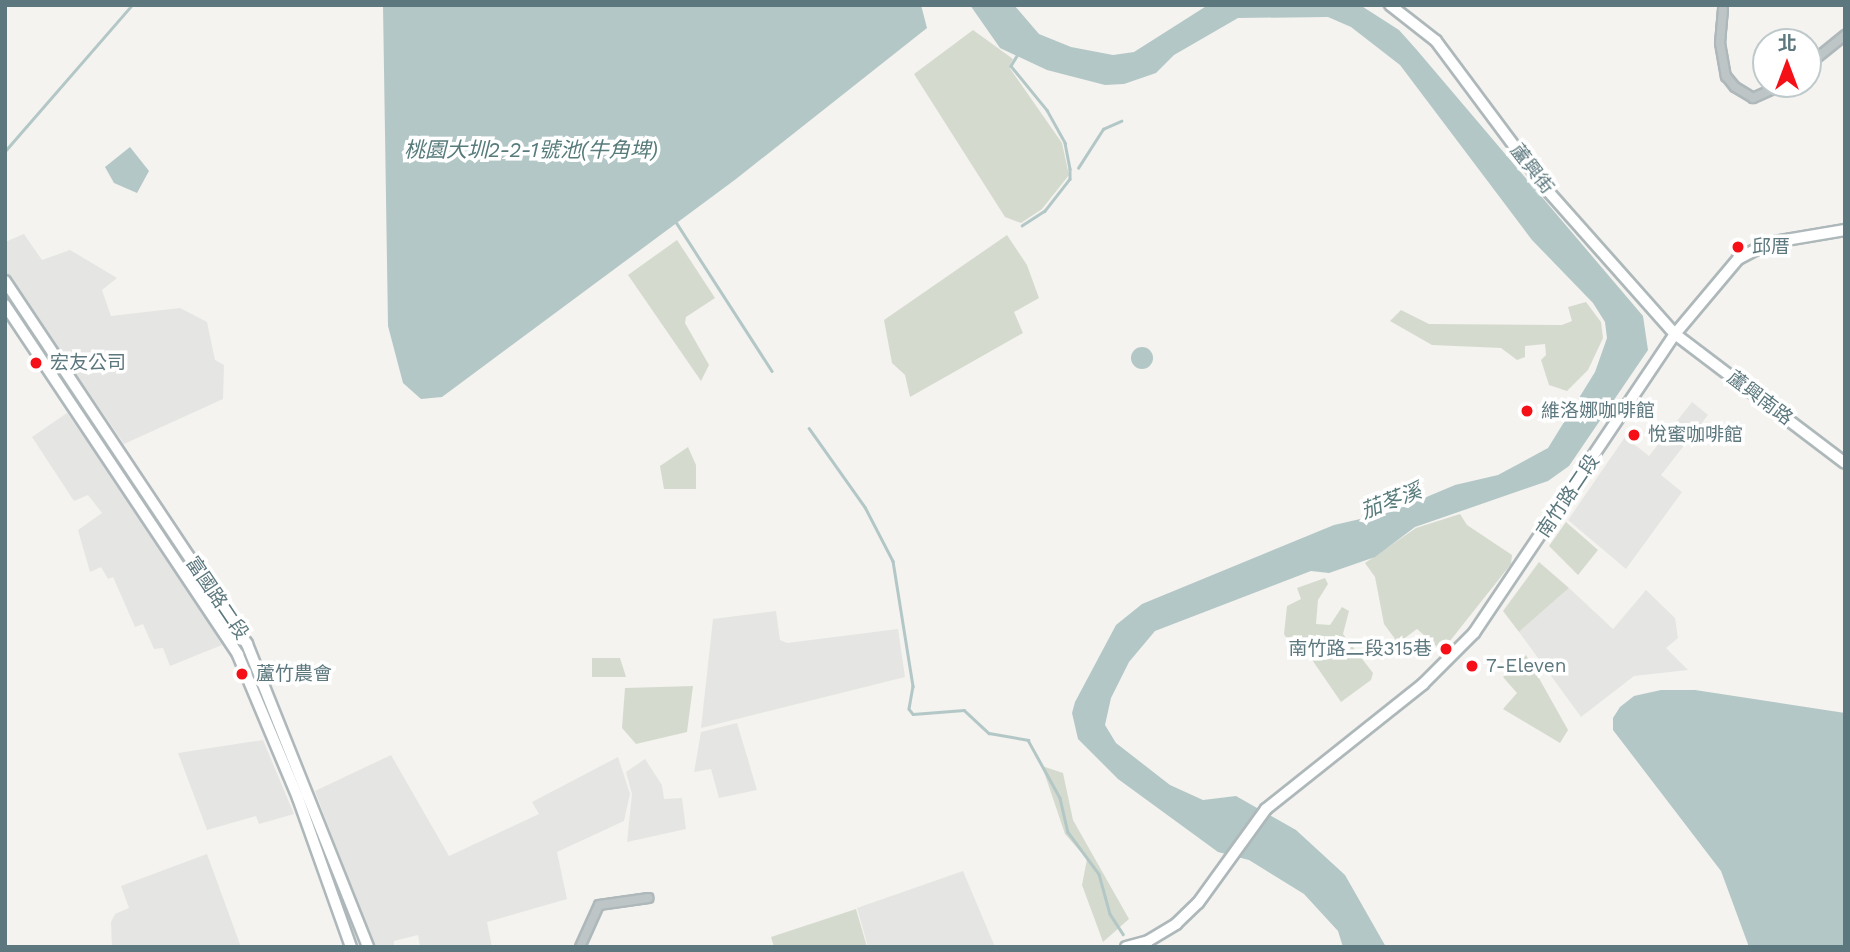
<!DOCTYPE html>
<html>
<head>
<meta charset="utf-8">
<style>
  body { margin:0 }
  #map { position:relative; width:1850px; height:952px; overflow:hidden; background:#f4f3ef; font-family:"Work Sans","Noto Sans TC",sans-serif }
  div>[style] { position:absolute }
  [style*='--x'] { left:calc(var(--x)*1px); top:calc(var(--y)*1px); width:calc(var(--w)*1px); rotate:calc(var(--a)*1deg) }
  .built>* { inset:0; background:#e5e5e3 }
  .green>* { inset:0; background:#d5dace }
  .water>* { inset:0; background:#b3c7c7 }
  .round { border-radius:50% }
  .stream>* { height:2.5px; margin:-1.25px; padding:0 1.25px; transform-origin:1.25px; border-radius:1.25px; background:#b3c7c7 }
  .roads { filter:drop-shadow(2px 0 #aeb8ba) drop-shadow(-2px 0 #aeb8ba) drop-shadow(0 2px #aeb8ba) drop-shadow(0 -2px #aeb8ba) }
  .street>* { height:8px; margin:-4px; padding:0 4px; transform-origin:4px; border-radius:4px; background:#bec5c7 }
  .secondary>* { height:10px; margin:-5px; padding:0 5px; transform-origin:5px; border-radius:5px; background:#fff }
  .dots>* { width:19px; height:19px; translate:-50% -50%; box-sizing:border-box; border:4px solid #fff; border-radius:50% }
  span { translate:-50% -50%; white-space:nowrap; text-align:center; line-height:1.15; -webkit-text-stroke:7px #fff; paint-order:stroke }
  .street-label { font-size:19px; color:#5c787e }
  .poi-label { font-size:19px; color:#5c787e }
  .left { translate:0 -50%; text-align:left }
  .right { translate:-100% -50%; text-align:right }
  .water-label { font-size:21px; color:#577b7b; font-style:italic }
  .frame { position:absolute; inset:0; border:7px solid #5c787e; pointer-events:none }
  .north { position:absolute; left:1752px; top:28px; width:70px; height:70px; box-sizing:border-box; background:#fff; border:2px solid #bec9cb; border-radius:50%; rotate:0deg; font-size:19px; font-weight:700; line-height:28px; text-align:center; color:#5c787e }
  .north::after { content:''; display:block; margin:auto; width:24px; height:32px; background:#f50f16; clip-path:polygon(50% 0,100% 100%,50% 72%,0 100%) }
</style>
</head>
<body>
<div id="map">
  <div class="built">
    <i style="clip-path:polygon(24px 234px,42px 260px,70px 250px,117px 278px,102px 290px,111px 316px,180px 308px,207px 322px,215px 360px,224px 365px,223px 399px,124px 444px,5px 270px,5px 242px)"></i>
    <i style="clip-path:polygon(1692px 402px,1708px 415px,1661px 475px,1682px 492px,1626px 569px,1568px 520px,1625px 437px,1649px 456px)"></i>
    <i style="clip-path:polygon(67px 413px,166px 553px,222px 645px,170px 666px,163px 648px,154px 649px,143px 624px,135px 627px,113px 577px,108px 579px,101px 567px,90px 572px,78px 530px,102px 513px,88px 495px,74px 501px,32px 437px)"></i>
    <i style="clip-path:polygon(1569px 588px,1613px 629px,1646px 590px,1675px 618px,1678px 638px,1666px 648px,1688px 670px,1634px 676px,1581px 717px,1519px 632px)"></i>
    <i style="clip-path:polygon(776px 611px,780px 640px,787px 643px,898px 629px,905px 677px,701px 728px,713px 619px)"></i>
    <i style="clip-path:polygon(737px 723px,757px 790px,719px 798px,711px 769px,694px 772px,701px 732px)"></i>
    <i style="clip-path:polygon(263px 740px,294px 814px,259px 824px,256px 816px,207px 830px,178px 753px)"></i>
    <i style="clip-path:polygon(391px 755px,449px 856px,539px 814px,532px 802px,618px 757px,630px 794px,624px 821px,557px 852px,567px 899px,487px 922px,492px 947px,420px 947px,418px 935px,394px 941px,394px 947px,374px 947px,315px 791px)"></i>
    <i style="clip-path:polygon(645px 759px,662px 785px,664px 799px,682px 798px,686px 829px,627px 842px,632px 794px,626px 772px)"></i>
    <i style="clip-path:polygon(207px 854px,241px 947px,112px 947px,111px 922px,115px 914px,129px 908px,121px 886px)"></i>
    <i style="clip-path:polygon(963px 871px,995px 947px,868px 947px,857px 908px)"></i>
  </div>
  <div class="green">
    <i style="clip-path:polygon(973px 30px,1013px 59px,1009px 67px,1062px 143px,1069px 175px,1042px 209px,1021px 223px,1005px 217px,914px 74px)"></i>
    <i style="clip-path:polygon(1007px 235px,1027px 265px,1039px 298px,1014px 312px,1023px 333px,910px 397px,905px 375px,892px 363px,884px 320px)"></i>
    <i style="clip-path:polygon(677px 240px,715px 298px,686px 317px,685px 323px,709px 365px,701px 381px,628px 275px)"></i>
    <i style="clip-path:polygon(1586px 302px,1601px 322px,1603px 338px,1588px 370px,1567px 391px,1549px 385px,1541px 360px,1546px 355px,1545px 344px,1525px 346px,1525px 357px,1517px 360px,1501px 348px,1432px 345px,1390px 321px,1401px 310px,1429px 324px,1562px 325px,1572px 321px,1568px 307px)"></i>
    <i style="clip-path:polygon(688px 447px,696px 465px,696px 489px,664px 489px,660px 466px)"></i>
    <i style="clip-path:polygon(1460px 514px,1467px 525px,1512px 555px,1511px 564px,1442px 651px,1417px 629px,1398px 643px,1384px 624px,1375px 577px,1365px 563px,1416px 528px)"></i>
    <i style="clip-path:polygon(1566px 522px,1598px 550px,1578px 575px,1549px 546px)"></i>
    <i style="clip-path:polygon(1539px 562px,1569px 588px,1519px 632px,1503px 611px)"></i>
    <i style="clip-path:polygon(1325px 578px,1328px 584px,1318px 600px,1316px 624px,1330px 625px,1342px 607px,1349px 611px,1343px 634px,1373px 673px,1371px 680px,1341px 702px,1295px 635px,1287px 639px,1284px 634px,1287px 606px,1301px 599px,1297px 588px)"></i>
    <i style="clip-path:polygon(1526px 655px,1568px 730px,1560px 743px,1503px 709px,1517px 693px,1503px 677px)"></i>
    <i style="clip-path:polygon(592px 658px,620px 658px,626px 677px,592px 677px)"></i>
    <i style="clip-path:polygon(693px 686px,687px 732px,636px 744px,622px 728px,625px 688px)"></i>
    <i style="clip-path:polygon(1042px 766px,1063px 773px,1073px 820px,1129px 919px,1103px 942px,1082px 885px,1087px 859px,1065px 834px)"></i>
    <i style="clip-path:polygon(856px 909px,867px 947px,774px 947px,771px 937px)"></i>
  </div>
  <div class="water">
    <i style="clip-path:polygon(383px 5px,921px 5px,927px 28px,736px 179px,442px 397px,421px 399px,403px 383px,388px 326px)"></i>
    <i style="clip-path:polygon(970px 5px,1014px 5px,1039px 34px,1071px 47px,1113px 55px,1134px 52px,1208px 5px,1360px 5px,1399px 30px,1416px 49px,1643px 316px,1648px 350px,1569px 466px,1548px 481px,1415px 527px,1375px 557px,1329px 573px,1311px 571px,1155px 631px,1129px 662px,1111px 698px,1105px 725px,1116px 743px,1170px 785px,1203px 800px,1236px 796px,1296px 830px,1345px 875px,1386px 947px,1343px 947px,1338px 931px,1304px 894px,1249px 860px,1218px 852px,1118px 779px,1078px 739px,1072px 713px,1075px 702px,1116px 625px,1142px 604px,1334px 525px,1391px 512px,1455px 485px,1498px 475px,1548px 448px,1595px 372px,1607px 338px,1605px 322px,1593px 303px,1532px 240px,1400px 65px,1351px 27px,1328px 17px,1238px 18px,1174px 55px,1156px 73px,1124px 84px,1105px 85px,1047px 70px,1000px 48px)"></i>
    <i style="clip-path:polygon(130px 147px,149px 171px,137px 193px,114px 183px,105px 167px)"></i>
    <i class="round" style="left:1131px;top:347px;width:22px;height:22px"></i>
    <i style="clip-path:polygon(1661px 690px,1695px 690px,1845px 713px,1845px 947px,1749px 947px,1721px 871px,1613px 730px,1613px 718px,1620px 707px,1634px 696px)"></i>
  </div>
  <div class="stream">
    <i style="--x:1017;--y:56;--w:12;--a:121"></i>
    <i style="--x:1011;--y:66;--w:57;--a:50.7"></i>
    <i style="--x:1047;--y:110;--w:38;--a:61"></i>
    <i style="--x:1065;--y:143;--w:26;--a:79"></i>
    <i style="--x:1070;--y:169;--w:10;--a:90"></i>
    <i style="--x:1070;--y:179;--w:41;--a:128"></i>
    <i style="--x:1045;--y:211;--w:27;--a:147"></i>
    <i style="--x:5;--y:151;--w:194;--a:-49"></i>
    <i style="--x:1078;--y:168;--w:46;--a:-57.3"></i>
    <i style="--x:1103;--y:129;--w:20;--a:-24"></i>
    <i style="--x:676;--y:222;--w:177;--a:57.2"></i>
    <i style="--x:809;--y:428;--w:97;--a:54.7"></i>
    <i style="--x:865;--y:507;--w:61;--a:62.6"></i>
    <i style="--x:893;--y:561;--w:127;--a:80.9"></i>
    <i style="--x:913;--y:686;--w:23;--a:100"></i>
    <i style="--x:909;--y:709;--w:6;--a:51"></i>
    <i style="--x:913;--y:714;--w:51;--a:-4.5"></i>
    <i style="--x:964;--y:710;--w:34;--a:43"></i>
    <i style="--x:989;--y:733;--w:40;--a:10"></i>
    <i style="--x:1028;--y:740;--w:66;--a:61.1"></i>
    <i style="--x:1060;--y:798;--w:35;--a:77"></i>
    <i style="--x:1068;--y:832;--w:52;--a:53.6"></i>
    <i style="--x:1099;--y:874;--w:41;--a:74.6"></i>
    <i style="--x:1110;--y:914;--w:24;--a:57"></i>
  </div>
  <div class="roads">
    <div class="street">
      <i style="--x:1723;--y:9;--w:34;--a:95"></i>
      <i style="--x:1720;--y:43;--w:34;--a:80"></i>
      <i style="--x:1726;--y:76;--w:14;--a:51"></i>
      <i style="--x:1735;--y:87;--w:21;--a:31"></i>
      <i style="--x:1753;--y:98;--w:35;--a:-24"></i>
      <i style="--x:1808;--y:65;--w:48;--a:-39"></i>
      <i style="--x:580;--y:947;--w:46;--a:-65.7"></i>
      <i style="--x:599;--y:905;--w:50;--a:-8"></i>
    </div>
    <div class="secondary">
      <i style="--x:1390;--y:5;--w:58;--a:38"></i>
      <i style="--x:1436;--y:41;--w:186;--a:53.3"></i>
      <i style="--x:1547;--y:190;--w:193;--a:48.4"></i>
      <i style="--x:1675;--y:334;--w:213;--a:37.2"></i>
      <i style="--x:5;--y:281;--w:436;--a:56.3"></i>
      <i style="--x:247;--y:644;--w:326;--a:68.2"></i>
      <i style="--x:5;--y:305;--w:420;--a:56.3"></i>
      <i style="--x:238;--y:655;--w:155;--a:67.2"></i>
      <i style="--x:298;--y:798;--w:158;--a:70.4"></i>
      <i style="--x:1126;--y:947;--w:23;--a:-15"></i>
      <i style="--x:1148;--y:941;--w:33;--a:-31"></i>
      <i style="--x:1176;--y:924;--w:30;--a:-44"></i>
      <i style="--x:1198;--y:903;--w:116;--a:-54.1"></i>
      <i style="--x:1266;--y:809;--w:201;--a:-38.5"></i>
      <i style="--x:1423;--y:684;--w:72;--a:-45"></i>
      <i style="--x:1474;--y:633;--w:360;--a:-56.1"></i>
      <i style="--x:1675;--y:334;--w:98;--a:-50"></i>
      <i style="--x:1738;--y:259;--w:34;--a:-28"></i>
      <i style="--x:1768;--y:243;--w:78;--a:-9.6"></i>
    </div>
  </div>
  <div class="dots">
    <i style="left:1738px;top:247px;background:#f50f16"></i>
    <i style="left:36px;top:363px;background:#f50f16"></i>
    <i style="left:1527px;top:411px;background:#f50f16"></i>
    <i style="left:1634px;top:435px;background:#f50f16"></i>
    <i style="left:1446px;top:649px;background:#f50f16"></i>
    <i style="left:1472px;top:666px;background:#f50f16"></i>
    <i style="left:242px;top:674px;background:#f50f16"></i>
  </div>
  <div class="street-label">
    <span style="left:1532px;top:169px;rotate:52deg">蘆興街</span>
    <span style="left:1760px;top:398px;rotate:37deg">蘆興南路</span>
    <span style="left:1568px;top:496px;rotate:-56deg">南竹路二段</span>
    <span style="left:217px;top:598px;rotate:56deg">富國路二段</span>
  </div>
  <div class="poi-label">
    <span class="left" style="left:1752px;top:247px">邱厝</span>
    <span class="left" style="left:50px;top:363px">宏友公司</span>
    <span class="left" style="left:1541px;top:411px">維洛娜咖啡館</span>
    <span class="left" style="left:1648px;top:435px">悅蜜咖啡館</span>
    <span class="right" style="left:1432px;top:649px">南竹路二段315巷</span>
    <span class="left" style="left:1486px;top:666px">7-Eleven</span>
    <span class="left" style="left:256px;top:674px">蘆竹農會</span>
  </div>
  <div class="water-label">
    <span style="left:531px;top:150px">桃園大圳2-2-1號池(牛角埤)</span>
    <span style="left:1391px;top:501px;rotate:-21deg">茄苳溪</span>
  </div>
  <div class="frame"></div>
  <div class="north">北</div>
</div>
</body>
</html>
